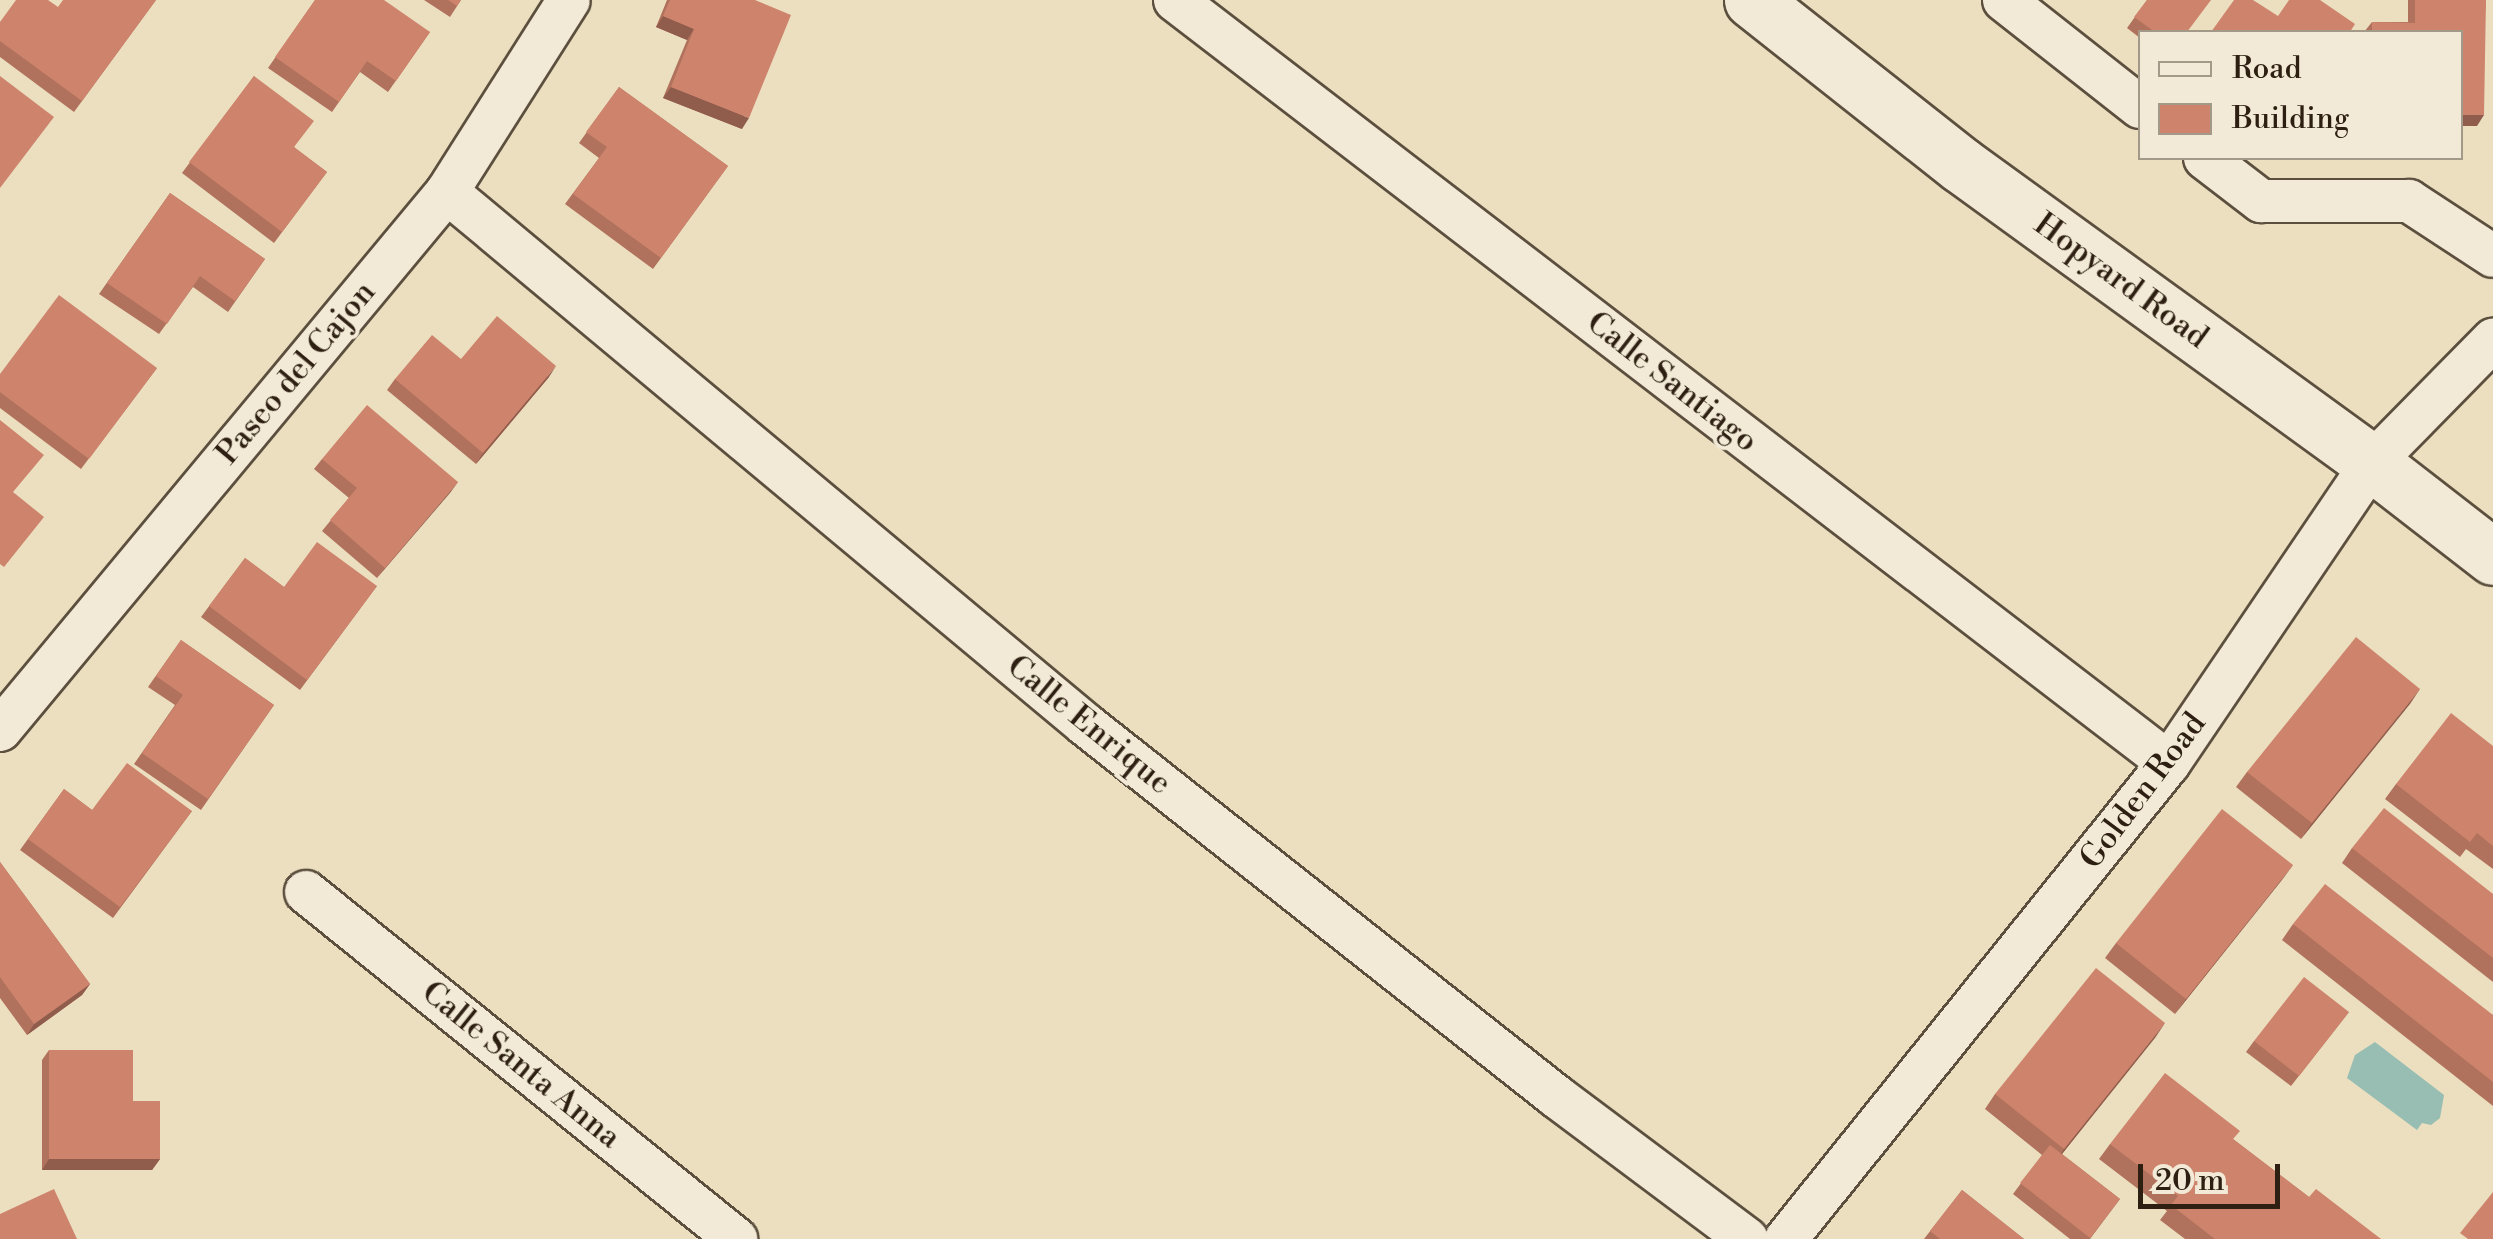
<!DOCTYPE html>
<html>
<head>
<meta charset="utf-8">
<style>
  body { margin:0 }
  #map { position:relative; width:2493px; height:1239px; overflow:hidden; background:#ebdfc0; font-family:"Libre Bodoni",serif }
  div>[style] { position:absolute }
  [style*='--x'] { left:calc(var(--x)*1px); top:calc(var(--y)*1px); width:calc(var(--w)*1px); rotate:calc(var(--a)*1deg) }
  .water>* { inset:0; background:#98bdb3 }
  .roads { filter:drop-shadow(2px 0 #5c4f3e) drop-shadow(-2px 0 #5c4f3e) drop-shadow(0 2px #5c4f3e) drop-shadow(0 -2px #5c4f3e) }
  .minor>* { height:42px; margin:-21px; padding:0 21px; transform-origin:21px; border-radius:21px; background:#f2ead6 }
  .secondary>* { height:55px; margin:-27.5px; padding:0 27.5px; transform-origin:27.5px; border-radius:27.5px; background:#f2ead6 }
  .wall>* { inset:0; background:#b1725d }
  .shaded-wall>* { inset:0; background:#905c4c }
  .building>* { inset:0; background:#ce846c }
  span { translate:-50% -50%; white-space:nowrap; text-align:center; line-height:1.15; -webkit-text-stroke:8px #f2ead6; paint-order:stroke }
  .street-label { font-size:32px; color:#2d1f12 }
  .legend { position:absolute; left:2138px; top:30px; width:325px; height:130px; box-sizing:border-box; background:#f2ead6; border:2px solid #a39988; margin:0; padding:12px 18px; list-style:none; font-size:30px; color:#2d1f12 }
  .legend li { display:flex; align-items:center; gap:20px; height:50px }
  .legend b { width:50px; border:2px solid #a39988 }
  .scale { position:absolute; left:2138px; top:1164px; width:142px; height:45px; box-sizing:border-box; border:5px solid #2d1f12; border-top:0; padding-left:12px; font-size:30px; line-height:35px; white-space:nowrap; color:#2d1f12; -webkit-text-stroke:8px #f2ead6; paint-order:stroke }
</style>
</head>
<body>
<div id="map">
  <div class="water">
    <i style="clip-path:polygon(2375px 1042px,2444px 1095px,2440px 1118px,2431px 1125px,2422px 1123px,2417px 1130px,2347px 1078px,2355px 1055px)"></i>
  </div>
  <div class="roads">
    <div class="minor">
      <i style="--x:1175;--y:0;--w:1253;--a:37.51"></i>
      <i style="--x:2004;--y:0;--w:173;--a:38.2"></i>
      <i style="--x:2205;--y:158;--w:71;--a:37.5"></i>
      <i style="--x:2261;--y:201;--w:148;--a:0"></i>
      <i style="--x:2409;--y:201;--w:100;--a:33.2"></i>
      <i style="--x:447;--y:192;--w:832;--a:39.83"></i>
      <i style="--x:1086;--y:725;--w:600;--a:38.3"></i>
      <i style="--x:1557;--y:1097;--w:237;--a:36.8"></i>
      <i style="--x:0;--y:730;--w:699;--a:-50.28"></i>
      <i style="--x:447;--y:192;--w:227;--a:-57.6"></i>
      <i style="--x:306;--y:892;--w:553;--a:38.9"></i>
      <i style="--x:1786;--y:1239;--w:611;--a:-51.18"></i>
      <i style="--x:2169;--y:763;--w:362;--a:-55.9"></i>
      <i style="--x:2372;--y:463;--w:173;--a:-45.5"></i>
    </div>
    <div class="secondary">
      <i style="--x:1752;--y:0;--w:266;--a:38.3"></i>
      <i style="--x:1961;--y:165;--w:508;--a:35.94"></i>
      <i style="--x:2372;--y:463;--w:153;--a:37.8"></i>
    </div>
  </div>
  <div class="wall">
    <i style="clip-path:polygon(156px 0,74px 112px,0 57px,0 22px,58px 7px)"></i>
    <i style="clip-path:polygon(315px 0,430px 32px,388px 92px,360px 72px,332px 112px,268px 68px)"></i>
    <i style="clip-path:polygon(424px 0,461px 0,450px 17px)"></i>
    <i style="clip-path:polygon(667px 0,755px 0,742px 129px,663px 98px,687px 40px,656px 27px)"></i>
    <i style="clip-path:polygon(2147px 0,2187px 32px,2140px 32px,2140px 38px,2127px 28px)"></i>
    <i style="clip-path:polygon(2408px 0,2486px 0,2477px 126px,2460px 32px,2364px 32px,2372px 22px,2408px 22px)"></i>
    <i style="clip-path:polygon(254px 76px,295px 148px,327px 172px,274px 243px,182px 173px)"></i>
    <i style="clip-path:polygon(619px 87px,728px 166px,653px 269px,565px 204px,599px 158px,579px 143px)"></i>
    <i style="clip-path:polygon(170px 193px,265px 259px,228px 312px,193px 287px,159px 334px,99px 294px)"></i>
    <i style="clip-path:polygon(461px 359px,549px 377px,476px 464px,387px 390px,395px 379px)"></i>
    <i style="clip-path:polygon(157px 368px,81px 469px,0 408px,0 374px)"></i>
    <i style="clip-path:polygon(322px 459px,458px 482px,377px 578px,322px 531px,349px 498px,314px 469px)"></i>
    <i style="clip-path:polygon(245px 558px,284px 587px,377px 586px,300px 690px,201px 617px)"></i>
    <i style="clip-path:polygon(181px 640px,274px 705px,201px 810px,134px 764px,175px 705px,148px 687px)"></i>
    <i style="clip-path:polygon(2420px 689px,2301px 839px,2236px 787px,2247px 772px)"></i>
    <i style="clip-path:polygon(2493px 746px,2493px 869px,2466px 849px,2460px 857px,2385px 799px,2396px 784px)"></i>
    <i style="clip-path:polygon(64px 789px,92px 810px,192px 811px,113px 918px,20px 850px)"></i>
    <i style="clip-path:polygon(2352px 848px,2493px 894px,2493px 982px,2342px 863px)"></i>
    <i style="clip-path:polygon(0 862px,90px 984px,82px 995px,27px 1035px,0 998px)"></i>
    <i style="clip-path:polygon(2293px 865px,2175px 1014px,2105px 958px,2116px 943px)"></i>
    <i style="clip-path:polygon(2293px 924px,2493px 1015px,2493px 1106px,2282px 940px)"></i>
    <i style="clip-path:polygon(2349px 1012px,2291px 1086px,2246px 1052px,2254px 1041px)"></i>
    <i style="clip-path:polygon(2165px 1023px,2062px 1154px,2120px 1199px,2090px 1239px,2070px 1239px,2013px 1194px,2042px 1155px,1985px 1109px,1995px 1094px)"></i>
    <i style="clip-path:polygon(49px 1050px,133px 1101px,160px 1159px,152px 1170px,42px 1170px,42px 1060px)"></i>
    <i style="clip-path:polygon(2233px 1139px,2309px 1197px,2381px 1239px,2185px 1239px,2160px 1220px,2167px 1211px,2099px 1159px,2110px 1144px)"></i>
    <i style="clip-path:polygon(1962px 1190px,2024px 1239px,1924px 1239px)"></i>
  </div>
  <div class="shaded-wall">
    <i style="clip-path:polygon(663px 16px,694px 29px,687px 40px,656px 27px)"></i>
    <i style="clip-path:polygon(671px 87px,749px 118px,742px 129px,663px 98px)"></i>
    <i style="clip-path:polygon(2460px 115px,2484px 115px,2477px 126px,2460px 126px)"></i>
    <i style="clip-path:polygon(556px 366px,549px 377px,476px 464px,483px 453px)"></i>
    <i style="clip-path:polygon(458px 482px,450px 493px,377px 578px,385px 568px)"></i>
    <i style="clip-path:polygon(2420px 689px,2410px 704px,2301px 839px,2312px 823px)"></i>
    <i style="clip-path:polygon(2293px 865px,2282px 880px,2175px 1014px,2186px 999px)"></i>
    <i style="clip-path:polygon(90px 984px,82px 995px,27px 1035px,34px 1024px)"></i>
    <i style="clip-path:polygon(2165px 1023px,2155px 1038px,2054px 1164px,2064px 1149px)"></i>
    <i style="clip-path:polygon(49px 1159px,160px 1159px,152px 1170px,42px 1170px)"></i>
  </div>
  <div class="building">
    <i style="clip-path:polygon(16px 0,48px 0,58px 7px,63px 0,156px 0,82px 101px,0 41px,0 22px)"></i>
    <i style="clip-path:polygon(315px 0,384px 0,430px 32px,396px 81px,367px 61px,339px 102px,275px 57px)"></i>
    <i style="clip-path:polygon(448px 0,461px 0,457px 6px)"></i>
    <i style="clip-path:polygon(670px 0,755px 0,791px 15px,749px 118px,671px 87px,694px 29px,663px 16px)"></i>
    <i style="clip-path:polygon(2147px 0,2211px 0,2187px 32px,2155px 32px,2134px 17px)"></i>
    <i style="clip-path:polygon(2234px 0,2253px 0,2278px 16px,2289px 0,2320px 0,2355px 24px,2350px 32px,2211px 32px)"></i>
    <i style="clip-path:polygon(2415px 0,2486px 0,2484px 115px,2460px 115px,2460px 32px,2372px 32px,2372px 22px,2415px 23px)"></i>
    <i style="clip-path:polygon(0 76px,54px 117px,0 188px)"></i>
    <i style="clip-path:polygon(254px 76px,314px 121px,294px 147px,327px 172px,282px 232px,189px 162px)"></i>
    <i style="clip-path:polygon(619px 87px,728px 166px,661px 258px,573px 194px,607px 147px,586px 132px)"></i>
    <i style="clip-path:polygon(170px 193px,265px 259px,235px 301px,200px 276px,167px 324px,107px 283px)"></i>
    <i style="clip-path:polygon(59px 295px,157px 368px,89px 459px,0 392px,0 374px)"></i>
    <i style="clip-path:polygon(497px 316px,556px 366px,483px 453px,395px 379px,432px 335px,461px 359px)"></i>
    <i style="clip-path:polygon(367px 405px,458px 482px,385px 568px,330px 520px,357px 488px,322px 459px)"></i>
    <i style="clip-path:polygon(0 420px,44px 455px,13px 492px,44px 517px,4px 567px,0 564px)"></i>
    <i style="clip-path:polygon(317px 542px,377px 586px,307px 680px,209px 606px,245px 558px,284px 587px)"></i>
    <i style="clip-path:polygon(2356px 637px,2420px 689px,2312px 823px,2247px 772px)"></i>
    <i style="clip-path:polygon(181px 640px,274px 705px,208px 799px,142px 753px,183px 695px,156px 676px)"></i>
    <i style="clip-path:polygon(2451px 713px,2493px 746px,2493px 846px,2477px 833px,2470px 842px,2396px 784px)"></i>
    <i style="clip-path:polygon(127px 763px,192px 811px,120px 907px,28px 839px,64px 789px,92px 810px)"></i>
    <i style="clip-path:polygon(2384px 808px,2493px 894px,2493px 958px,2352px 848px)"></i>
    <i style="clip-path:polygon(2222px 809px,2293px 865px,2186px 999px,2116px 943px)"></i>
    <i style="clip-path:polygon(0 862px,90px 984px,34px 1024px,0 977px)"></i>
    <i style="clip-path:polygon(2325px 884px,2493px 1015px,2493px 1082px,2293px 924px)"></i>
    <i style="clip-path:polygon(2096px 968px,2165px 1023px,2064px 1149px,1995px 1094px)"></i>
    <i style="clip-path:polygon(2304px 977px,2349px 1012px,2299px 1076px,2254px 1041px)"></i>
    <i style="clip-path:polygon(49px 1050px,133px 1050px,133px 1101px,160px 1101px,160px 1159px,49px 1159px)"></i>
    <i style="clip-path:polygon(2165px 1073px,2240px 1131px,2233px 1139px,2309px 1197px,2316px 1189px,2381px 1239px,2215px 1239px,2171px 1205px,2178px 1196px,2110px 1144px)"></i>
    <i style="clip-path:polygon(2050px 1145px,2120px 1199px,2090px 1238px,2020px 1183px)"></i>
    <i style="clip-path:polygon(54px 1189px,77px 1239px,0 1239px,0 1214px)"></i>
    <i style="clip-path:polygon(1962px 1190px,2024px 1239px,1940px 1239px,1930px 1231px)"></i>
    <i style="clip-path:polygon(2493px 1192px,2493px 1239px,2468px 1239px,2460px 1233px)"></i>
  </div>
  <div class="street-label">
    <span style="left:2121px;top:281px;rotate:36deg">Hopyard Road</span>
    <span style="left:296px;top:373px;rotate:-50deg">Paseo del Cajon</span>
    <span style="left:1672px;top:382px;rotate:38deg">Calle Santiago</span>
    <span style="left:1089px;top:725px;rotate:39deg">Calle Enrique</span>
    <span style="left:2143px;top:791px;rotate:-53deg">Golden Road</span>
    <span style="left:521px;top:1065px;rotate:39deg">Calle Santa Anna</span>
  </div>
  <ul class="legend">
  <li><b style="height:12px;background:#f2ead6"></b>Road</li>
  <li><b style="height:28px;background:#ce846c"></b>Building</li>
  </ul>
  <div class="scale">20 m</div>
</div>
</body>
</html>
